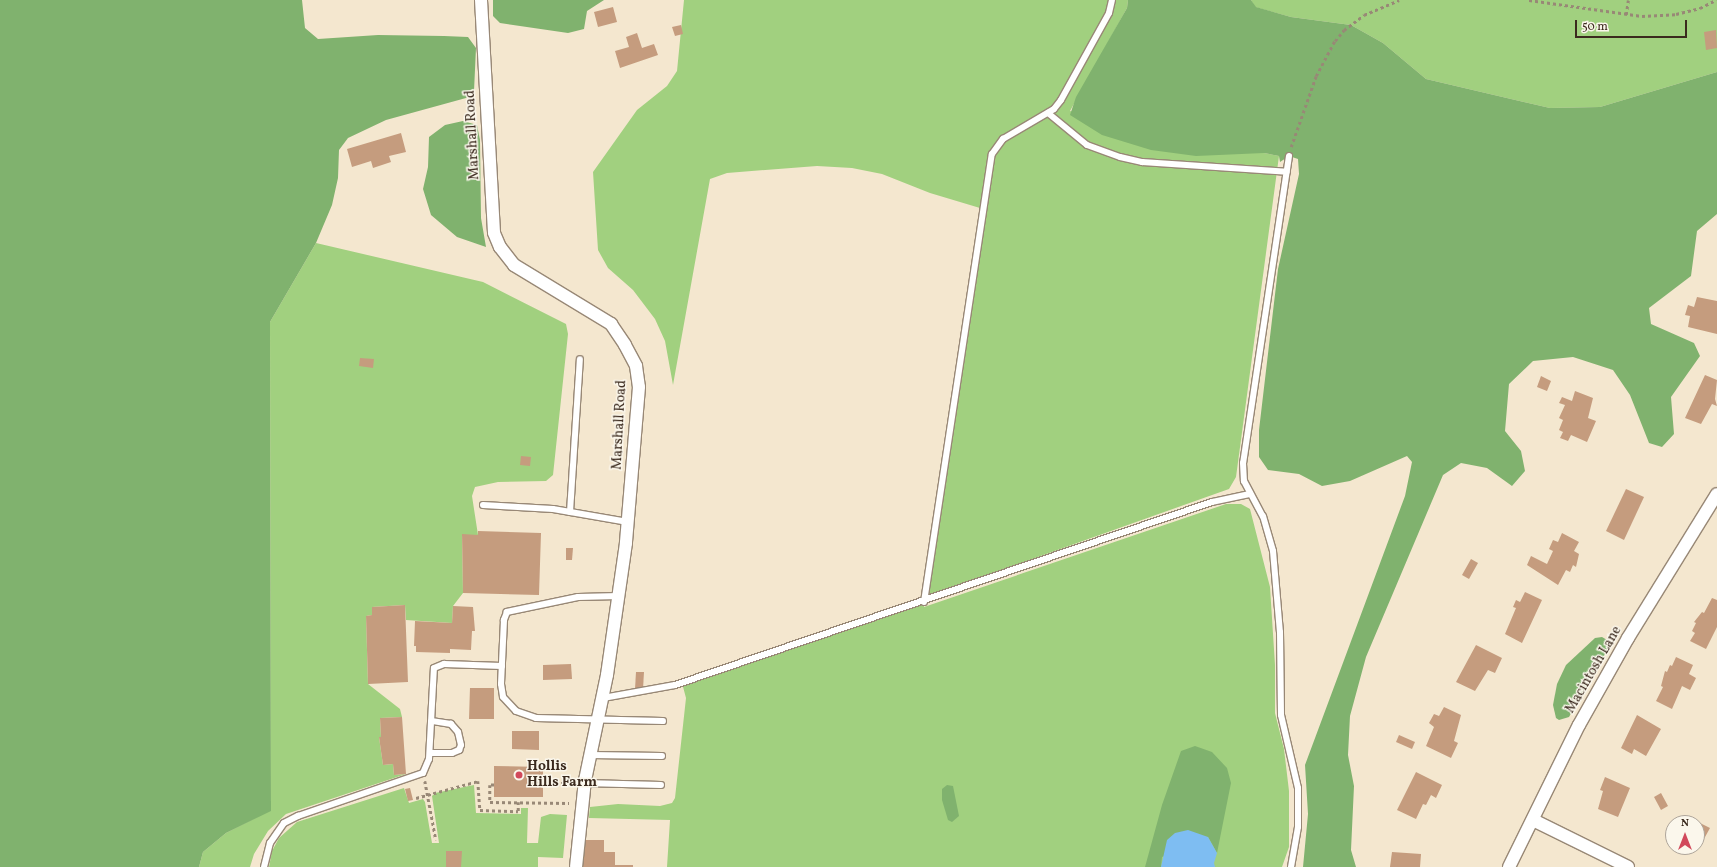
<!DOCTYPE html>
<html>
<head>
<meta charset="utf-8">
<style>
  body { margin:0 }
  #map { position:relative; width:1717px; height:867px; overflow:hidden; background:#f4e7cf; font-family:Vollkorn,serif }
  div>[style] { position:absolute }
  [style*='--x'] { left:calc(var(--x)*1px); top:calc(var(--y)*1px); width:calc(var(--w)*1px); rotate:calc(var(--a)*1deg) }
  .green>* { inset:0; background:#a1d07f }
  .forest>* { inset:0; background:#80b26e }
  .water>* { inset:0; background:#7ebdf2 }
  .building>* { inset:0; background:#c59c7e }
  .path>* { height:2.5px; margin-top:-1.25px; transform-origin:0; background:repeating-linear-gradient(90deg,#988876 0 3px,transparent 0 6px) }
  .roads { filter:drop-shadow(1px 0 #988876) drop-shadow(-1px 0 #988876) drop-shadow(0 1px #988876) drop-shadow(0 -1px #988876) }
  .service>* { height:6px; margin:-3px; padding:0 3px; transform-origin:3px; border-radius:3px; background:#fff }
  .minor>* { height:12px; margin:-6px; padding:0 6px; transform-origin:6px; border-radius:6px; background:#fff }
  .dots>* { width:11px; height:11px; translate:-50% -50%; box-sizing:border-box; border:2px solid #fbf7ec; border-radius:50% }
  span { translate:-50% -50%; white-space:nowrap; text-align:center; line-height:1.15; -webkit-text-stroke:3px #fbf7ec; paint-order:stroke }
  .street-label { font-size:14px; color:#3b2a1e }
  .poi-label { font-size:14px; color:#3b2a1e; font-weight:700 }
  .left { translate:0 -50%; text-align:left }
  .north { position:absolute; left:1665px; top:815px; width:40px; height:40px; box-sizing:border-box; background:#fbf7ec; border:1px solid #aea59a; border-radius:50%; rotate:0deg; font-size:11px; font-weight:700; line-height:16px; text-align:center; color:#3b2a1e }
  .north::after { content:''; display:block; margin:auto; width:14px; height:18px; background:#d1495b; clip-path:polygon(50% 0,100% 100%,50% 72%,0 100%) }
  .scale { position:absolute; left:1575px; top:20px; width:112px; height:18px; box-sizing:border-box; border:2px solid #3b2a1e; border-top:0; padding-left:5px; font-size:12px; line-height:14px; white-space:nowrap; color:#3b2a1e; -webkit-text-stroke:3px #fbf7ec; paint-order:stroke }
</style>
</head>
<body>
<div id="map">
  <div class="green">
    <i style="clip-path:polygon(684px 0,1128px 0,1127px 8px,1070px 111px,1242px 153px,1264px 153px,1279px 156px,1236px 477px,1229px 489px,925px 597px,980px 208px,930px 193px,882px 174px,852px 168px,817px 166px,727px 173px,710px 179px,673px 385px,665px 341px,655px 319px,633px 290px,608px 268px,598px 250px,593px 172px,637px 110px,667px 86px,677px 71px)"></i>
    <i style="clip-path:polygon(1251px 0,1717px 0,1717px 72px,1600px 107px,1550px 108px,1426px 79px,1383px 43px,1351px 25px,1291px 17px,1255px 7px)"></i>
    <i style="clip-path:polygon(316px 243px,483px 282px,566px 324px,568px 334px,553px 475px,546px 481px,498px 482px,475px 487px,472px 496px,478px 535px,462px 535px,463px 593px,453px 606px,452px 623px,406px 620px,405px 605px,372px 607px,372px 615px,366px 616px,368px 684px,400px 709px,402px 717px,380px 718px,381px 737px,379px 737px,383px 765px,393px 764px,394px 775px,406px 774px,286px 814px,268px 831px,254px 854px,250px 867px,199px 867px,203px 852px,226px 833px,271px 810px,270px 322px)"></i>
    <i style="clip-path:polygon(1226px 504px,1241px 504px,1250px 509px,1270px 587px,1275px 665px,1275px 713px,1284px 749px,1289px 791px,1289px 847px,1282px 867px,667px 867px,670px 820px,589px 818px,590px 807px,618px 804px,660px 806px,672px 803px,675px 798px,686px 698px,682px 683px,924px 602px,924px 607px)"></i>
    <i style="clip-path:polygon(474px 785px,476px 813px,521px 814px,521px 808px,528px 808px,527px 843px,538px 843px,541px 817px,550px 814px,567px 815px,563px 858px,538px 857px,538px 867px,269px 867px,272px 851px,279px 838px,297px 822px,404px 788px,409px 803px,423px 799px,425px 802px,432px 843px,439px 843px,432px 796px,435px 793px)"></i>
  </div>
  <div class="forest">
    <i style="clip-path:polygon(0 0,302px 0,305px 28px,318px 39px,378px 35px,444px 36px,468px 37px,476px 48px,474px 91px,466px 98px,386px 120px,348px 138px,339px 150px,338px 178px,332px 205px,316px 243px,270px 322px,271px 811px,226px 833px,203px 852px,199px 867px,0 867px)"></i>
    <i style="clip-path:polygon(493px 0,604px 0,587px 11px,584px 29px,568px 33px,500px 23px,493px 16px)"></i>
    <i style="clip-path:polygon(1128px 0,1251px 0,1256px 7px,1291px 17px,1351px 25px,1383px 43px,1426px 79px,1550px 108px,1600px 107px,1717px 72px,1717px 214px,1697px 231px,1691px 276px,1649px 308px,1651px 324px,1694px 343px,1700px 356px,1671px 397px,1674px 434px,1662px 447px,1649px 443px,1630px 395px,1613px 370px,1573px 357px,1533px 361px,1509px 384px,1505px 431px,1521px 451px,1525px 471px,1512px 486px,1487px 468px,1461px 463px,1443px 475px,1366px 657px,1350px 716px,1348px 755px,1354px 786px,1351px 850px,1356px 867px,1303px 867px,1308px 814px,1305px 765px,1405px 496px,1412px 462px,1407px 456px,1350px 481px,1322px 486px,1299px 474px,1268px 470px,1259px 457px,1259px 430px,1278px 269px,1299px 174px,1298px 159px,1289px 156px,1280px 162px,1279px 156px,1264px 153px,1196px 156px,1151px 150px,1102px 135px,1070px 115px,1076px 97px,1127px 8px)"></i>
    <i style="clip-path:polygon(463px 121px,477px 125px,480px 140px,481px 218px,486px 247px,457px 237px,431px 215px,423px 189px,428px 167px,429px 137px,445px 125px)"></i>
    <i style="clip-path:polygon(1602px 637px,1607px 640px,1609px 647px,1569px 717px,1559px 720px,1556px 718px,1553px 705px,1557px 684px,1566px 665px,1595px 638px)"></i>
    <i style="clip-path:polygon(1195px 746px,1212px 752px,1227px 768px,1231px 783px,1217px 853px,1208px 837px,1162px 857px,1161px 867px,1145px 867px,1162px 805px,1181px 751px)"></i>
    <i style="clip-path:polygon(947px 785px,953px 786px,959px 816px,952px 822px,948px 820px,942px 800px,942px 789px)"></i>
  </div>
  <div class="water">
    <i style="clip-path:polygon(1188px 830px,1208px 837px,1217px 853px,1214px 863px,1215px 867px,1161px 867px,1167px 840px,1175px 833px)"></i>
  </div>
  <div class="building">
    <i style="clip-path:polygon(613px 7px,617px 22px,598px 27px,594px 12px)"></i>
    <i style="clip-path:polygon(681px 25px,683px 34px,675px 36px,672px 27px)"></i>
    <i style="clip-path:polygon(1716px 30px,1717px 48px,1706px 50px,1704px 32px)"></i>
    <i style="clip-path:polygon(637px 33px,642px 48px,654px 44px,658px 55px,620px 68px,615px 51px,629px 47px,626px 37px)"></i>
    <i style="clip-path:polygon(401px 133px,406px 152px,389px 156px,391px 162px,373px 168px,371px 161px,352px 167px,347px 149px)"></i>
    <i style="clip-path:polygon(1697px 297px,1717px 301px,1717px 334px,1688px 327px,1690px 316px,1685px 315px,1688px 305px,1694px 307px)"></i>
    <i style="clip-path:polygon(360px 358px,374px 359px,373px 368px,359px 366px)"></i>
    <i style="clip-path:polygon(1705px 375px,1717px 380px,1715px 399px,1717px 406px,1712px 404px,1701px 424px,1685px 418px)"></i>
    <i style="clip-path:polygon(1541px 376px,1551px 381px,1547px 391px,1537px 387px)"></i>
    <i style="clip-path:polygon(1575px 391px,1593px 398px,1588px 418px,1596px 421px,1587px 442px,1571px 435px,1568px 441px,1560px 438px,1563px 432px,1559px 430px,1563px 420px,1559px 418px,1565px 405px,1559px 403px,1562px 397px,1572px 401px)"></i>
    <i style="clip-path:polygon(521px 456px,531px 457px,530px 466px,520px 465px)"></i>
    <i style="clip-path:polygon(1626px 489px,1644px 497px,1624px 540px,1606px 531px)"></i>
    <i style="clip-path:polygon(478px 531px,541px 533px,539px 595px,463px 593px,462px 534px,478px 535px)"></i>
    <i style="clip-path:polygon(1562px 533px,1579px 542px,1574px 551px,1579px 554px,1576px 567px,1573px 565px,1570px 572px,1566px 570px,1558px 585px,1527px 565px,1531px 556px,1547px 564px,1553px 551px,1549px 549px,1553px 540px,1558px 542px)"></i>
    <i style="clip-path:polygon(566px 548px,573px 548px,572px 560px,566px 560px)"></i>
    <i style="clip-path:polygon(1471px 559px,1478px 563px,1469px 579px,1462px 575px)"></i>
    <i style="clip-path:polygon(1525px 592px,1542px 600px,1522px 643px,1505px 634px,1516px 608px,1513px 607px,1516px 600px,1520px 602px)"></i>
    <i style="clip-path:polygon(1712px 598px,1717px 600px,1717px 627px,1706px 649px,1690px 641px,1695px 633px,1692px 631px,1696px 623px,1694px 622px,1702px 612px,1704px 613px)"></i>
    <i style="clip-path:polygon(405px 605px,408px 682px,368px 684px,366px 616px,372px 615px,372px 607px)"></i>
    <i style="clip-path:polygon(453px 606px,473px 607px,475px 631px,472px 631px,471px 650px,450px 649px,450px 653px,416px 652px,416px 646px,414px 646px,415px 621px,452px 623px)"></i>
    <i style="clip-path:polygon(1476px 645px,1502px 658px,1495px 673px,1488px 670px,1475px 691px,1456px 682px)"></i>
    <i style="clip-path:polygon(1676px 657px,1693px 665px,1689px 674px,1696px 678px,1690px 690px,1682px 686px,1672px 709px,1656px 701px,1663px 687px,1661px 686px,1665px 671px,1667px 672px,1670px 665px,1672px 666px)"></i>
    <i style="clip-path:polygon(571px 664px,572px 679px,543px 680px,543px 665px)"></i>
    <i style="clip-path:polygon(636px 672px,644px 672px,643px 689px,635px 689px)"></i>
    <i style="clip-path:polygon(470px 688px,494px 688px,494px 719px,469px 719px)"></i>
    <i style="clip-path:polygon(1444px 707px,1461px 715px,1454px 741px,1458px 743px,1451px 758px,1426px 746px,1434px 727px,1429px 723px,1434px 714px,1439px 716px)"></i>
    <i style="clip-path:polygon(1637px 715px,1661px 729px,1646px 756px,1634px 749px,1632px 754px,1621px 748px)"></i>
    <i style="clip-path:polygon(402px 717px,406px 774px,394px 775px,393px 764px,383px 765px,379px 737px,381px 737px,380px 718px)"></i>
    <i style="clip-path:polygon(512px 731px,539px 731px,539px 750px,512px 749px)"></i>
    <i style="clip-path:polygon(1399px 735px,1415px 742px,1412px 749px,1396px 742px)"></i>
    <i style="clip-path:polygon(494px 766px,543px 767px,543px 797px,494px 797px)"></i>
    <i style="clip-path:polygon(1416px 772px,1442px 785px,1436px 798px,1431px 795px,1426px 805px,1423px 804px,1416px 819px,1397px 810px)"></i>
    <i style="clip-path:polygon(1605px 777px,1630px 788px,1618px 817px,1598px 809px,1603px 791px,1600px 790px)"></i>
    <i style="clip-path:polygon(410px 788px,413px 800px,408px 801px,405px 789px)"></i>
    <i style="clip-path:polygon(1661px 793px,1668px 806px,1661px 810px,1654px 797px)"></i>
    <i style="clip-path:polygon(1686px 816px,1710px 828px,1699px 848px,1697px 847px,1697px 823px,1683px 823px)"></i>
    <i style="clip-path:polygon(583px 840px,604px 840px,604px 852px,615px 852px,615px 865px,633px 865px,633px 867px,583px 867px)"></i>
    <i style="clip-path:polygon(446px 851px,462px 851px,461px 867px,446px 867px)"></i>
    <i style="clip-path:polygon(1392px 852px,1421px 854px,1420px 867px,1390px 867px)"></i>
  </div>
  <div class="path">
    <i style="--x:1529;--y:0;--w:114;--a:8.1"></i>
    <i style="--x:1642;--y:16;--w:34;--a:-3"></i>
    <i style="--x:1676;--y:14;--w:25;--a:-14"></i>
    <i style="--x:1700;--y:8;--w:18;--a:-27"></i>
    <i style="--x:1626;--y:15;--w:15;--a:-82"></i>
    <i style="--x:1291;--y:147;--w:75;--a:-70.6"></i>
    <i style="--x:1316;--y:76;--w:40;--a:-62"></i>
    <i style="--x:1335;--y:41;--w:14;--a:-51"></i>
    <i style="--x:1344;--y:30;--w:25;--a:-37"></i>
    <i style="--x:1364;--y:15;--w:38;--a:-23"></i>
    <i style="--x:425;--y:781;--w:60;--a:79.4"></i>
    <i style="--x:543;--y:783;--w:30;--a:0"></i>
    <i style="--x:494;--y:785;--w:4;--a:180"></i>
    <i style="--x:490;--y:785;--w:17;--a:90"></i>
    <i style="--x:490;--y:802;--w:79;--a:0.7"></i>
    <i style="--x:416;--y:798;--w:64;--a:-15.3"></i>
    <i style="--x:478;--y:781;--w:29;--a:86"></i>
    <i style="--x:480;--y:810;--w:38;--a:2"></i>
    <i style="--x:518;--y:811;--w:9;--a:-90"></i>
  </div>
  <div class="roads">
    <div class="service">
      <i style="--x:1048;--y:113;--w:50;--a:39.4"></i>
      <i style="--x:1087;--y:145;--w:35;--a:20"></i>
      <i style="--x:1120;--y:157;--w:23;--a:13"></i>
      <i style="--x:1142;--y:162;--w:145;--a:3.9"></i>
      <i style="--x:1289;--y:156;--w:310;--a:98.5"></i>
      <i style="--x:1243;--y:463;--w:18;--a:87"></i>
      <i style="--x:1244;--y:481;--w:40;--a:62"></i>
      <i style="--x:1263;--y:516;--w:36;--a:74"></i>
      <i style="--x:1273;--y:551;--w:81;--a:85.1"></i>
      <i style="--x:1280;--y:632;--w:83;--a:89.3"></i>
      <i style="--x:1281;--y:715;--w:75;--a:76.9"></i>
      <i style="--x:1298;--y:788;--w:39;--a:90"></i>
      <i style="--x:1298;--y:827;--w:41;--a:99.9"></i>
      <i style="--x:483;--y:505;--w:70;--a:3.3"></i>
      <i style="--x:553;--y:509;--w:76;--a:9.8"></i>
      <i style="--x:570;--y:512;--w:153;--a:-86.3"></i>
      <i style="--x:619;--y:596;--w:41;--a:178.6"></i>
      <i style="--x:578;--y:597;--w:73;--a:168.1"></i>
      <i style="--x:507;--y:612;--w:9;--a:111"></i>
      <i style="--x:504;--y:620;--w:64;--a:92.7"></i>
      <i style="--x:501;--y:684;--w:13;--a:81"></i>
      <i style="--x:503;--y:697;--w:19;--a:47"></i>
      <i style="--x:516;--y:711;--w:21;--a:19"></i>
      <i style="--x:536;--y:718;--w:127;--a:1.4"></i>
      <i style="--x:924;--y:602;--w:453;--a:-81.4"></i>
      <i style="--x:992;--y:154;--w:19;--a:-54"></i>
      <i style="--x:1003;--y:139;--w:59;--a:-30.5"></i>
      <i style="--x:1054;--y:109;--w:11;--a:-52"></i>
      <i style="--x:1061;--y:100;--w:99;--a:-61.1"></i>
      <i style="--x:1109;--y:13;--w:13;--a:-77"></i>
      <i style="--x:603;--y:698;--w:73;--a:-10.2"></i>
      <i style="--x:675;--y:685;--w:567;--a:-18.82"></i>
      <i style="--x:1212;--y:502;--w:39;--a:-12"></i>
      <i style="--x:430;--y:753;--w:22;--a:0"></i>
      <i style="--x:452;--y:753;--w:8;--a:-23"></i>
      <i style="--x:459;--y:750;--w:5;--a:-68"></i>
      <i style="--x:461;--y:745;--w:13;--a:-103"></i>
      <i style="--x:458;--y:732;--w:11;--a:-131"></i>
      <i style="--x:451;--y:724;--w:20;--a:-171"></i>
      <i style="--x:590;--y:755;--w:72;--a:0.8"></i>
      <i style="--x:584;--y:783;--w:77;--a:1.5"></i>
      <i style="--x:264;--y:867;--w:25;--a:-76"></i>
      <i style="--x:270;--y:843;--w:24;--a:-55"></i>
      <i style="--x:284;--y:823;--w:16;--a:-27"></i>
      <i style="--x:298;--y:816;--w:132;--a:-19"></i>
      <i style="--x:423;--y:773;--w:15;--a:-67"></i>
      <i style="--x:429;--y:759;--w:91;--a:-86.9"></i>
      <i style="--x:434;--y:668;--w:11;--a:-22"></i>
      <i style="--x:444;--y:664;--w:58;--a:2"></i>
    </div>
    <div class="minor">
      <i style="--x:481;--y:0;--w:233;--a:86.8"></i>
      <i style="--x:494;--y:233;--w:15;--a:67"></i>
      <i style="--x:500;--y:247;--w:23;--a:52"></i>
      <i style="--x:514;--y:265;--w:114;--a:31.3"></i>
      <i style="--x:611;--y:324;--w:25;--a:56"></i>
      <i style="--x:625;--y:345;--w:24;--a:62"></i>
      <i style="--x:636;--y:366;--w:21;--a:82"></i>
      <i style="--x:639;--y:387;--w:157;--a:94.8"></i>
      <i style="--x:626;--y:543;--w:133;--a:98.2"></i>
      <i style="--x:607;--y:675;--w:107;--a:101.8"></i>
      <i style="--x:585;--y:780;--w:87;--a:95.9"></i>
      <i style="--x:1533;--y:820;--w:106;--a:26.3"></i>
      <i style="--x:1509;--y:867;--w:158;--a:-63.8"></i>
      <i style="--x:1579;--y:725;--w:100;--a:-60.6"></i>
      <i style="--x:1628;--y:638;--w:169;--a:-58.3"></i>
    </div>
  </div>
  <div class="dots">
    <i style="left:519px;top:775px;background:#d1495b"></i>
  </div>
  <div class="street-label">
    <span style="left:473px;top:135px;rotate:-93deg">Marshall Road</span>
    <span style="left:620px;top:425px;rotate:-87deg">Marshall Road</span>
    <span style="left:1594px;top:670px;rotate:-60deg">Macintosh Lane</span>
  </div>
  <div class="poi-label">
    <span class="left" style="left:527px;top:775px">Hollis<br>Hills Farm</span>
  </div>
  <div class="north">N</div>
  <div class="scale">50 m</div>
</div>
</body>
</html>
